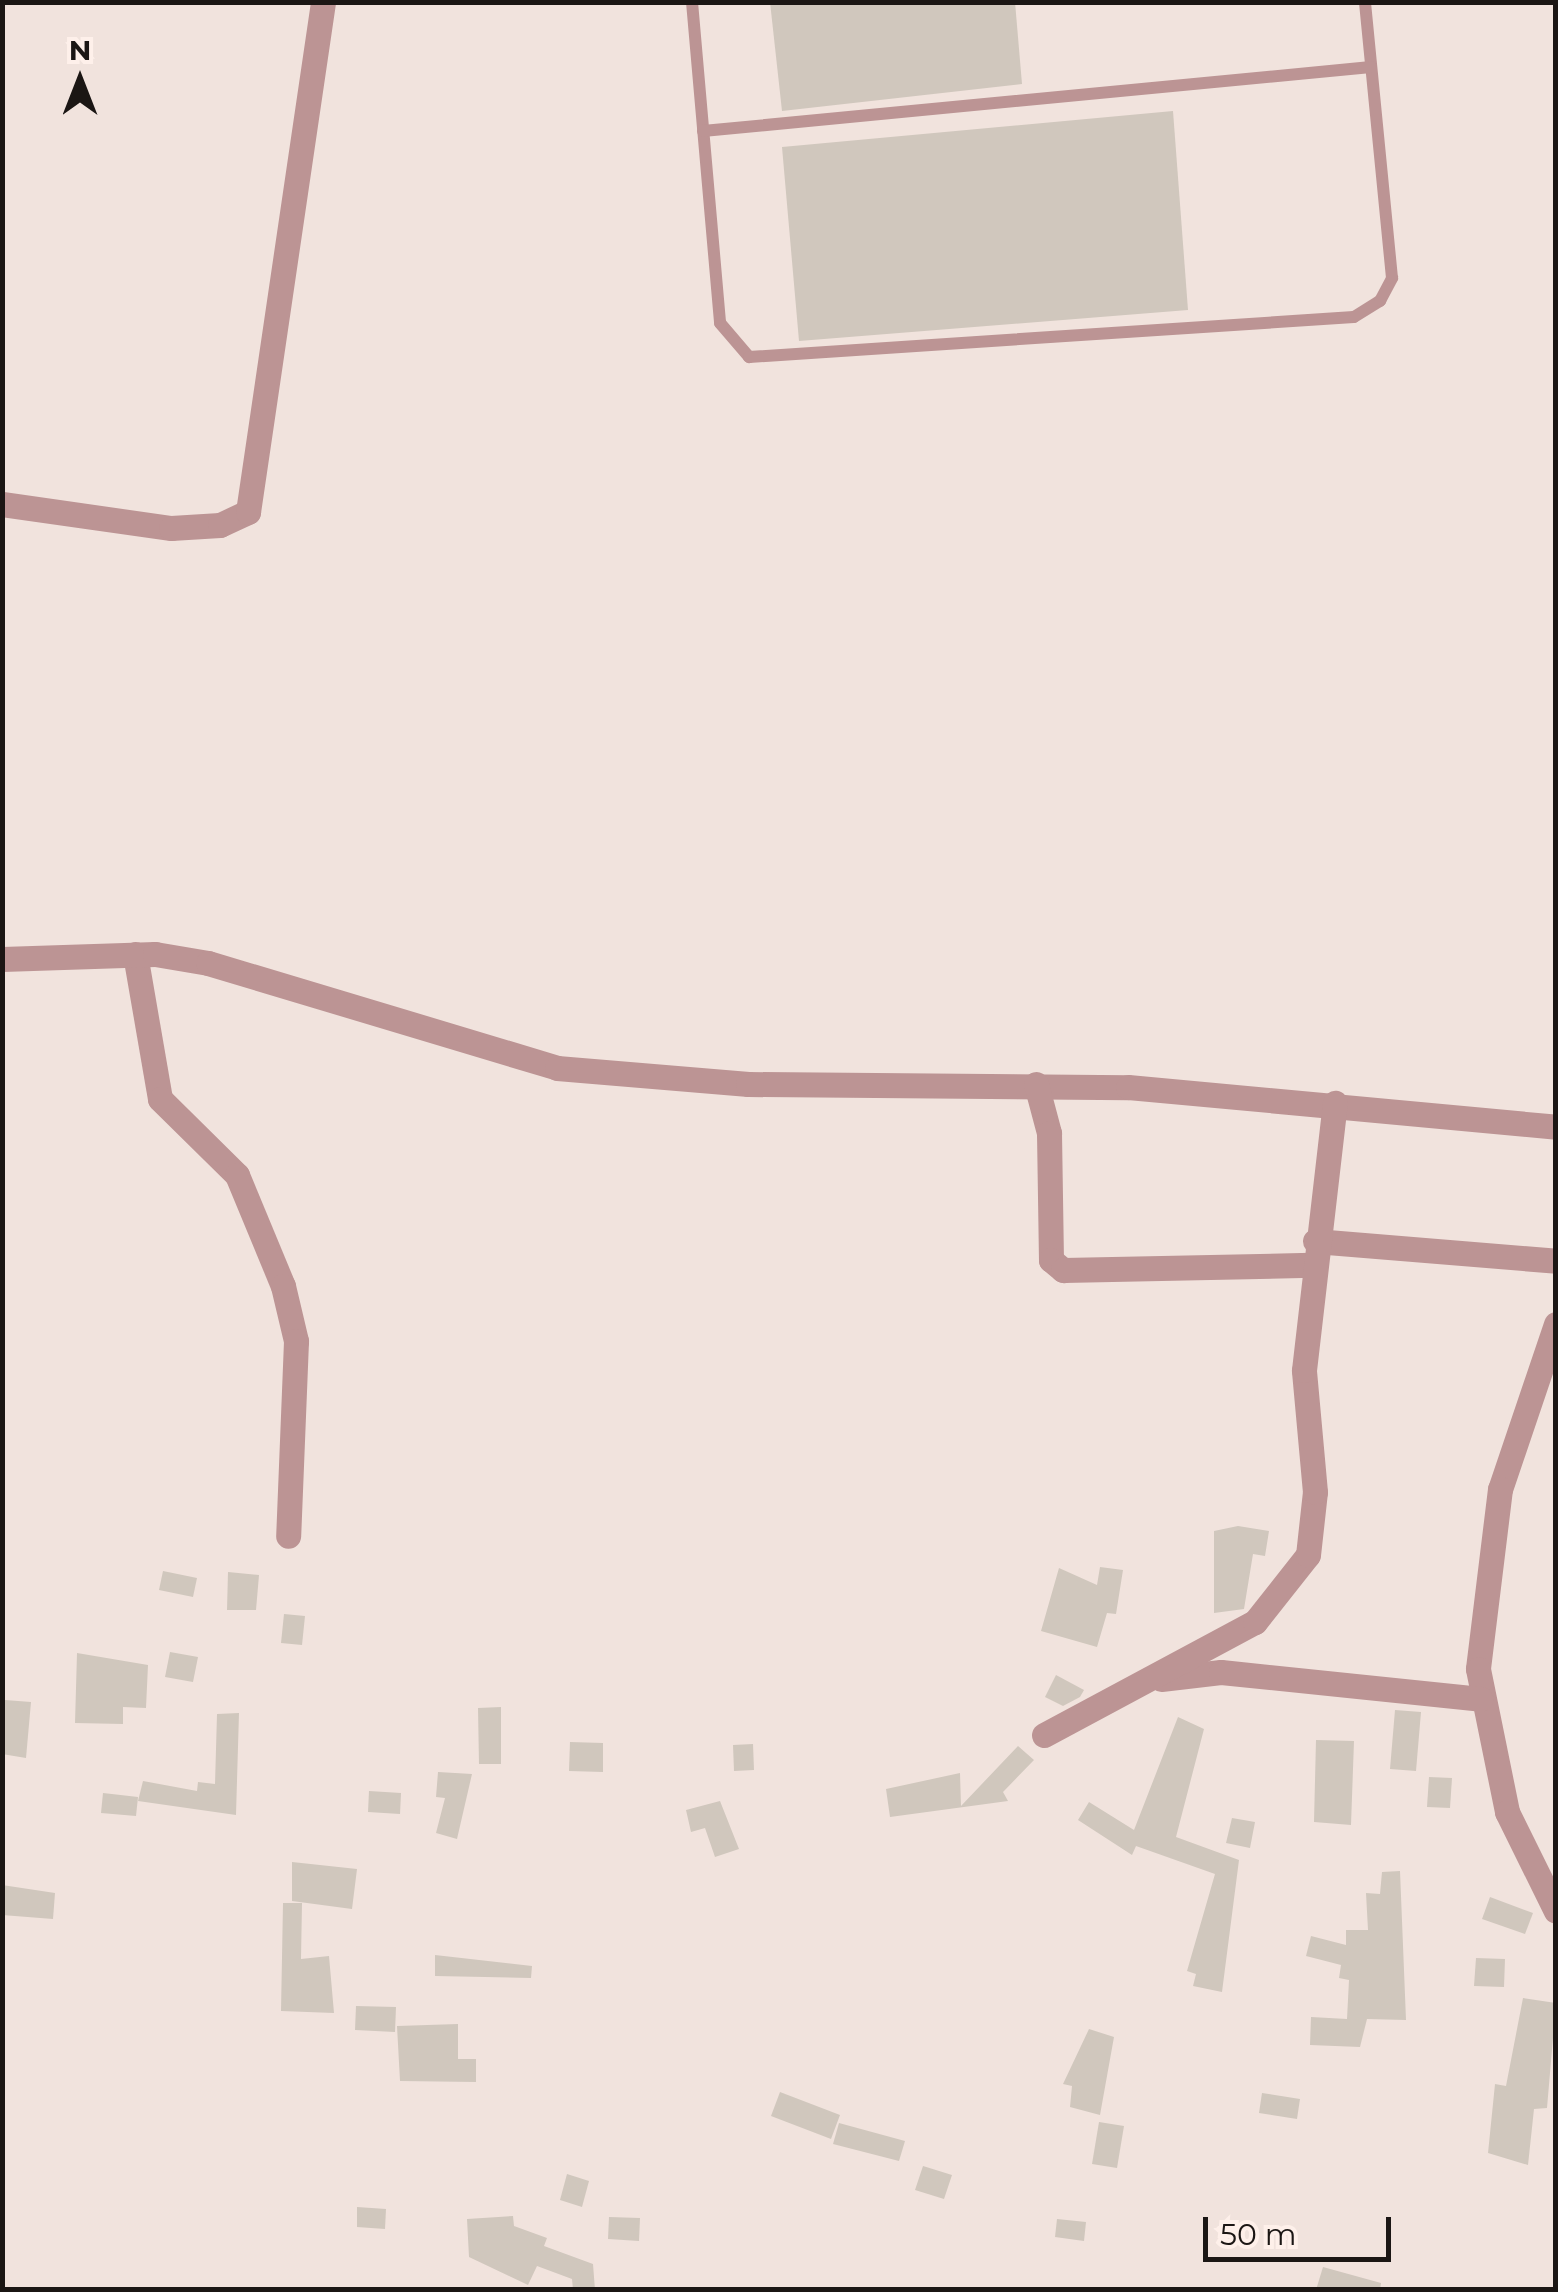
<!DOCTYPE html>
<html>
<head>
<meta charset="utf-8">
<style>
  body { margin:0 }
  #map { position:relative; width:1558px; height:2292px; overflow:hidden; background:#f1e3dd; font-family:Montserrat,sans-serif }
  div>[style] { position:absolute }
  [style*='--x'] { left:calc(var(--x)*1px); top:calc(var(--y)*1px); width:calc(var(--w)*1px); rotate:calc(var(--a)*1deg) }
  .building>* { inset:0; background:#d0c7bd }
  .service>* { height:12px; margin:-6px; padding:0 6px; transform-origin:6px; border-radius:6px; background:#bc9494 }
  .minor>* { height:25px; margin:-12.5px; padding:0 12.5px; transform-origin:12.5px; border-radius:12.5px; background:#bc9494 }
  span { translate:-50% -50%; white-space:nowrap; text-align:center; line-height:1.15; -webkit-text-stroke:9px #fef0ea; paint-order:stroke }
  .frame { position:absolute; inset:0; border:5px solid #1b1614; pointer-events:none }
  .north { position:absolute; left:30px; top:30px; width:100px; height:100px; -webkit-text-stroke:8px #fef0ea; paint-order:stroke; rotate:0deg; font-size:28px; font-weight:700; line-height:40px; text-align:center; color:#1b1614 }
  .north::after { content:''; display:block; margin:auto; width:35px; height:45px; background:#1b1614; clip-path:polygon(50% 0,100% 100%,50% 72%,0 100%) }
  .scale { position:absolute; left:1203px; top:2217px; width:188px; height:45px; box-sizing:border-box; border:5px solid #1b1614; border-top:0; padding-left:12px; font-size:30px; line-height:35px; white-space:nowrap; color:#1b1614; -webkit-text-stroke:8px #fef0ea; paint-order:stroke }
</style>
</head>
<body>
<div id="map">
  <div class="building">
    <i style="clip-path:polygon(770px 2px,1015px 2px,1022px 84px,782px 111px)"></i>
    <i style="clip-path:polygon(1173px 111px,1188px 310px,799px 341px,782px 147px)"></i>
    <i style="clip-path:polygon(1238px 1526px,1269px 1531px,1265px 1556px,1253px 1554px,1244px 1609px,1214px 1613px,1214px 1531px)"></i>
    <i style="clip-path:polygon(1100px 1567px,1123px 1570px,1116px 1614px,1107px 1613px,1097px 1647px,1041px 1631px,1059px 1568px,1097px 1585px)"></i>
    <i style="clip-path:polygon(163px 1571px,197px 1578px,193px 1597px,159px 1590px)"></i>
    <i style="clip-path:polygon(228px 1572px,259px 1575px,256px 1610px,227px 1610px)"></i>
    <i style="clip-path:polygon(284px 1614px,305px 1616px,302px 1645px,281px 1643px)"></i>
    <i style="clip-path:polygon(170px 1652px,198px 1657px,193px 1682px,165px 1677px)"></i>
    <i style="clip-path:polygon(77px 1653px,148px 1665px,146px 1708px,123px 1707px,123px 1724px,75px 1723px)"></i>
    <i style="clip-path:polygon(1056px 1675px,1084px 1690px,1080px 1697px,1063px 1706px,1045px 1697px)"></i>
    <i style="clip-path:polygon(5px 1700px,31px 1702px,26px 1758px,2px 1754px)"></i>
    <i style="clip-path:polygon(501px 1707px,501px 1764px,479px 1764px,478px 1708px)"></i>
    <i style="clip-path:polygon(1395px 1710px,1421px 1712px,1416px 1771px,1390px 1769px)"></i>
    <i style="clip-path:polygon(239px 1713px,236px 1815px,138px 1801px,143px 1781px,197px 1791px,198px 1782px,215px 1784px,217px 1714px)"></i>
    <i style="clip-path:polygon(1178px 1717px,1204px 1729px,1176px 1837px,1239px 1860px,1222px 1992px,1193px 1986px,1196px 1974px,1187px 1971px,1215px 1874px,1136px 1846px,1132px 1855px,1078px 1820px,1089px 1802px,1134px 1830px)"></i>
    <i style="clip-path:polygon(1316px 1740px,1354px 1741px,1351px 1825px,1314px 1822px)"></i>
    <i style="clip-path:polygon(570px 1742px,603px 1743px,603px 1772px,569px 1771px)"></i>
    <i style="clip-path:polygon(753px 1744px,754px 1770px,734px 1771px,733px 1745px)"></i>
    <i style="clip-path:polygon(1018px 1746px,1034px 1760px,1003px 1792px,1008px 1801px,890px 1817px,886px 1789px,960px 1773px,961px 1806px)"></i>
    <i style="clip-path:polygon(438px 1772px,472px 1774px,457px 1839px,436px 1833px,445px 1798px,436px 1797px)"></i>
    <i style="clip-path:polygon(1429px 1777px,1452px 1778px,1450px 1808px,1427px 1807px)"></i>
    <i style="clip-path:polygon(369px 1791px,401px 1793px,400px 1814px,368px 1812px)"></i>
    <i style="clip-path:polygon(103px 1793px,138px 1797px,136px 1816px,101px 1813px)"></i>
    <i style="clip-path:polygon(720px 1801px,739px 1849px,715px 1857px,705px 1828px,691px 1832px,686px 1810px)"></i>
    <i style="clip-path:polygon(1232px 1818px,1255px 1822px,1250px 1848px,1226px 1843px)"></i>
    <i style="clip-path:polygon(292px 1862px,357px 1869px,352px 1909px,292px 1901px)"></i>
    <i style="clip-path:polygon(1400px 1871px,1406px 2020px,1367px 2019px,1360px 2047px,1310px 2045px,1311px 2017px,1347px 2019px,1349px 1980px,1339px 1978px,1341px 1965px,1306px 1956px,1311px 1936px,1346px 1945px,1346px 1930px,1368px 1930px,1366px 1893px,1380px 1894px,1382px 1872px)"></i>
    <i style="clip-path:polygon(2px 1885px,55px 1893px,53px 1919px,2px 1915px)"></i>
    <i style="clip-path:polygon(1490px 1897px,1533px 1913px,1525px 1934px,1482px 1919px)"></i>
    <i style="clip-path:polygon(283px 1903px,302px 1903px,301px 1959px,329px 1956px,334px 2013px,281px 2011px)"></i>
    <i style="clip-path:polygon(435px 1955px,532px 1966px,531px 1978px,435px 1976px)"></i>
    <i style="clip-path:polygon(1476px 1958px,1505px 1959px,1504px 1987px,1474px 1986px)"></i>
    <i style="clip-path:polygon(1523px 1998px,1556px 2003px,1547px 2108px,1534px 2109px,1528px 2165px,1488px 2153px,1495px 2084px,1506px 2086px)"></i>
    <i style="clip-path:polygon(356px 2006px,396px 2007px,395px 2032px,355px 2030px)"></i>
    <i style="clip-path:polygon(458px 2024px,458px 2059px,476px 2059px,476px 2082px,400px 2081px,397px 2026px)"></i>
    <i style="clip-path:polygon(1089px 2029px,1114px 2037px,1100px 2115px,1070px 2107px,1072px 2086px,1063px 2084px)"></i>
    <i style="clip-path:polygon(780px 2092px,840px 2115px,831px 2139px,771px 2116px)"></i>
    <i style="clip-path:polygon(1262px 2093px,1300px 2099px,1297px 2119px,1259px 2113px)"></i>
    <i style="clip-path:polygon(1099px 2122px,1124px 2126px,1117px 2168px,1092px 2164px)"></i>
    <i style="clip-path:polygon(839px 2123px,905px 2141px,899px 2161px,833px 2144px)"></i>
    <i style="clip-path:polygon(923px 2166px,952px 2175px,944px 2199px,915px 2190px)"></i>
    <i style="clip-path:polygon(567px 2174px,589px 2181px,582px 2207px,560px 2200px)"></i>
    <i style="clip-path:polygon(357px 2207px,386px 2209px,385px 2229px,357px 2227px)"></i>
    <i style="clip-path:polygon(513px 2216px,514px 2226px,547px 2238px,544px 2246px,593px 2264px,595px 2290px,573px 2290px,572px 2279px,537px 2266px,528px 2285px,469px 2257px,467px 2219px)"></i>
    <i style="clip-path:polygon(609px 2217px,640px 2218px,639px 2241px,608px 2239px)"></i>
    <i style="clip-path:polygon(1057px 2219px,1086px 2222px,1084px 2241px,1055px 2237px)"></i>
    <i style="clip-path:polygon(1323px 2267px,1381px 2283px,1380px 2290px,1316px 2290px)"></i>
  </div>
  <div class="service">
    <i style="--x:692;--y:2;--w:322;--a:85"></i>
    <i style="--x:720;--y:323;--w:45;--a:49.5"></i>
    <i style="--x:749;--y:357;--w:606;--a:-3.78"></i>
    <i style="--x:1354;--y:317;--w:31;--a:-32"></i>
    <i style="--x:1380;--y:301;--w:26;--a:-62"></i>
    <i style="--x:1392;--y:278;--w:277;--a:-95.6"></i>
    <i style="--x:703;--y:131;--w:671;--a:-5.47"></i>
  </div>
  <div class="minor">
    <i style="--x:2;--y:504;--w:171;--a:8.1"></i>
    <i style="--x:171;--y:528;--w:49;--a:-3.5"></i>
    <i style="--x:220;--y:525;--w:31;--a:-25"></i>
    <i style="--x:248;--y:512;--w:515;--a:-81.63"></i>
    <i style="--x:135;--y:954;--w:147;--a:80.2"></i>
    <i style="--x:160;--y:1099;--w:108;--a:44.6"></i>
    <i style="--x:237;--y:1175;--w:120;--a:67.5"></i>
    <i style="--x:283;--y:1286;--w:57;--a:76.7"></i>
    <i style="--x:296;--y:1341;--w:195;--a:92.3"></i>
    <i style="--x:2;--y:959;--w:153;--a:-1.9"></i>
    <i style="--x:155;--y:954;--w:54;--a:9.6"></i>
    <i style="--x:208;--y:963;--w:364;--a:16.7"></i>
    <i style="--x:557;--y:1068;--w:192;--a:4.8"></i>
    <i style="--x:748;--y:1084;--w:380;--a:0.5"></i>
    <i style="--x:1128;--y:1087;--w:430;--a:5.3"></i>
    <i style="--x:1036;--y:1084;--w:51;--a:75.1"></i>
    <i style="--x:1049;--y:1133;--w:127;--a:89.1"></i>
    <i style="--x:1051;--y:1260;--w:16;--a:40"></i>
    <i style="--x:1063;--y:1270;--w:249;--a:-1.2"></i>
    <i style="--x:1315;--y:1241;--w:242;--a:4.7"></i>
    <i style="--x:1556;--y:1324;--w:174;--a:108.7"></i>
    <i style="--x:1500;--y:1489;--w:181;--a:97"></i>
    <i style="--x:1478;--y:1669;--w:146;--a:78.5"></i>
    <i style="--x:1507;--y:1812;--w:110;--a:63.7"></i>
    <i style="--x:1161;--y:1679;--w:60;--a:-6.7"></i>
    <i style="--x:1221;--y:1672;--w:261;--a:5.9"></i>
    <i style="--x:1044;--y:1735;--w:239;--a:-28.2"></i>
    <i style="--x:1255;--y:1622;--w:85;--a:-51.7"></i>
    <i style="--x:1308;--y:1555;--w:63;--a:-83.7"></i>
    <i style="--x:1315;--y:1492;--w:122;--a:-95.2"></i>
    <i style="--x:1304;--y:1370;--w:269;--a:-83.4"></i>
  </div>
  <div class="frame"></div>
  <div class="north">N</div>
  <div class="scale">50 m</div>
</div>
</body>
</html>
